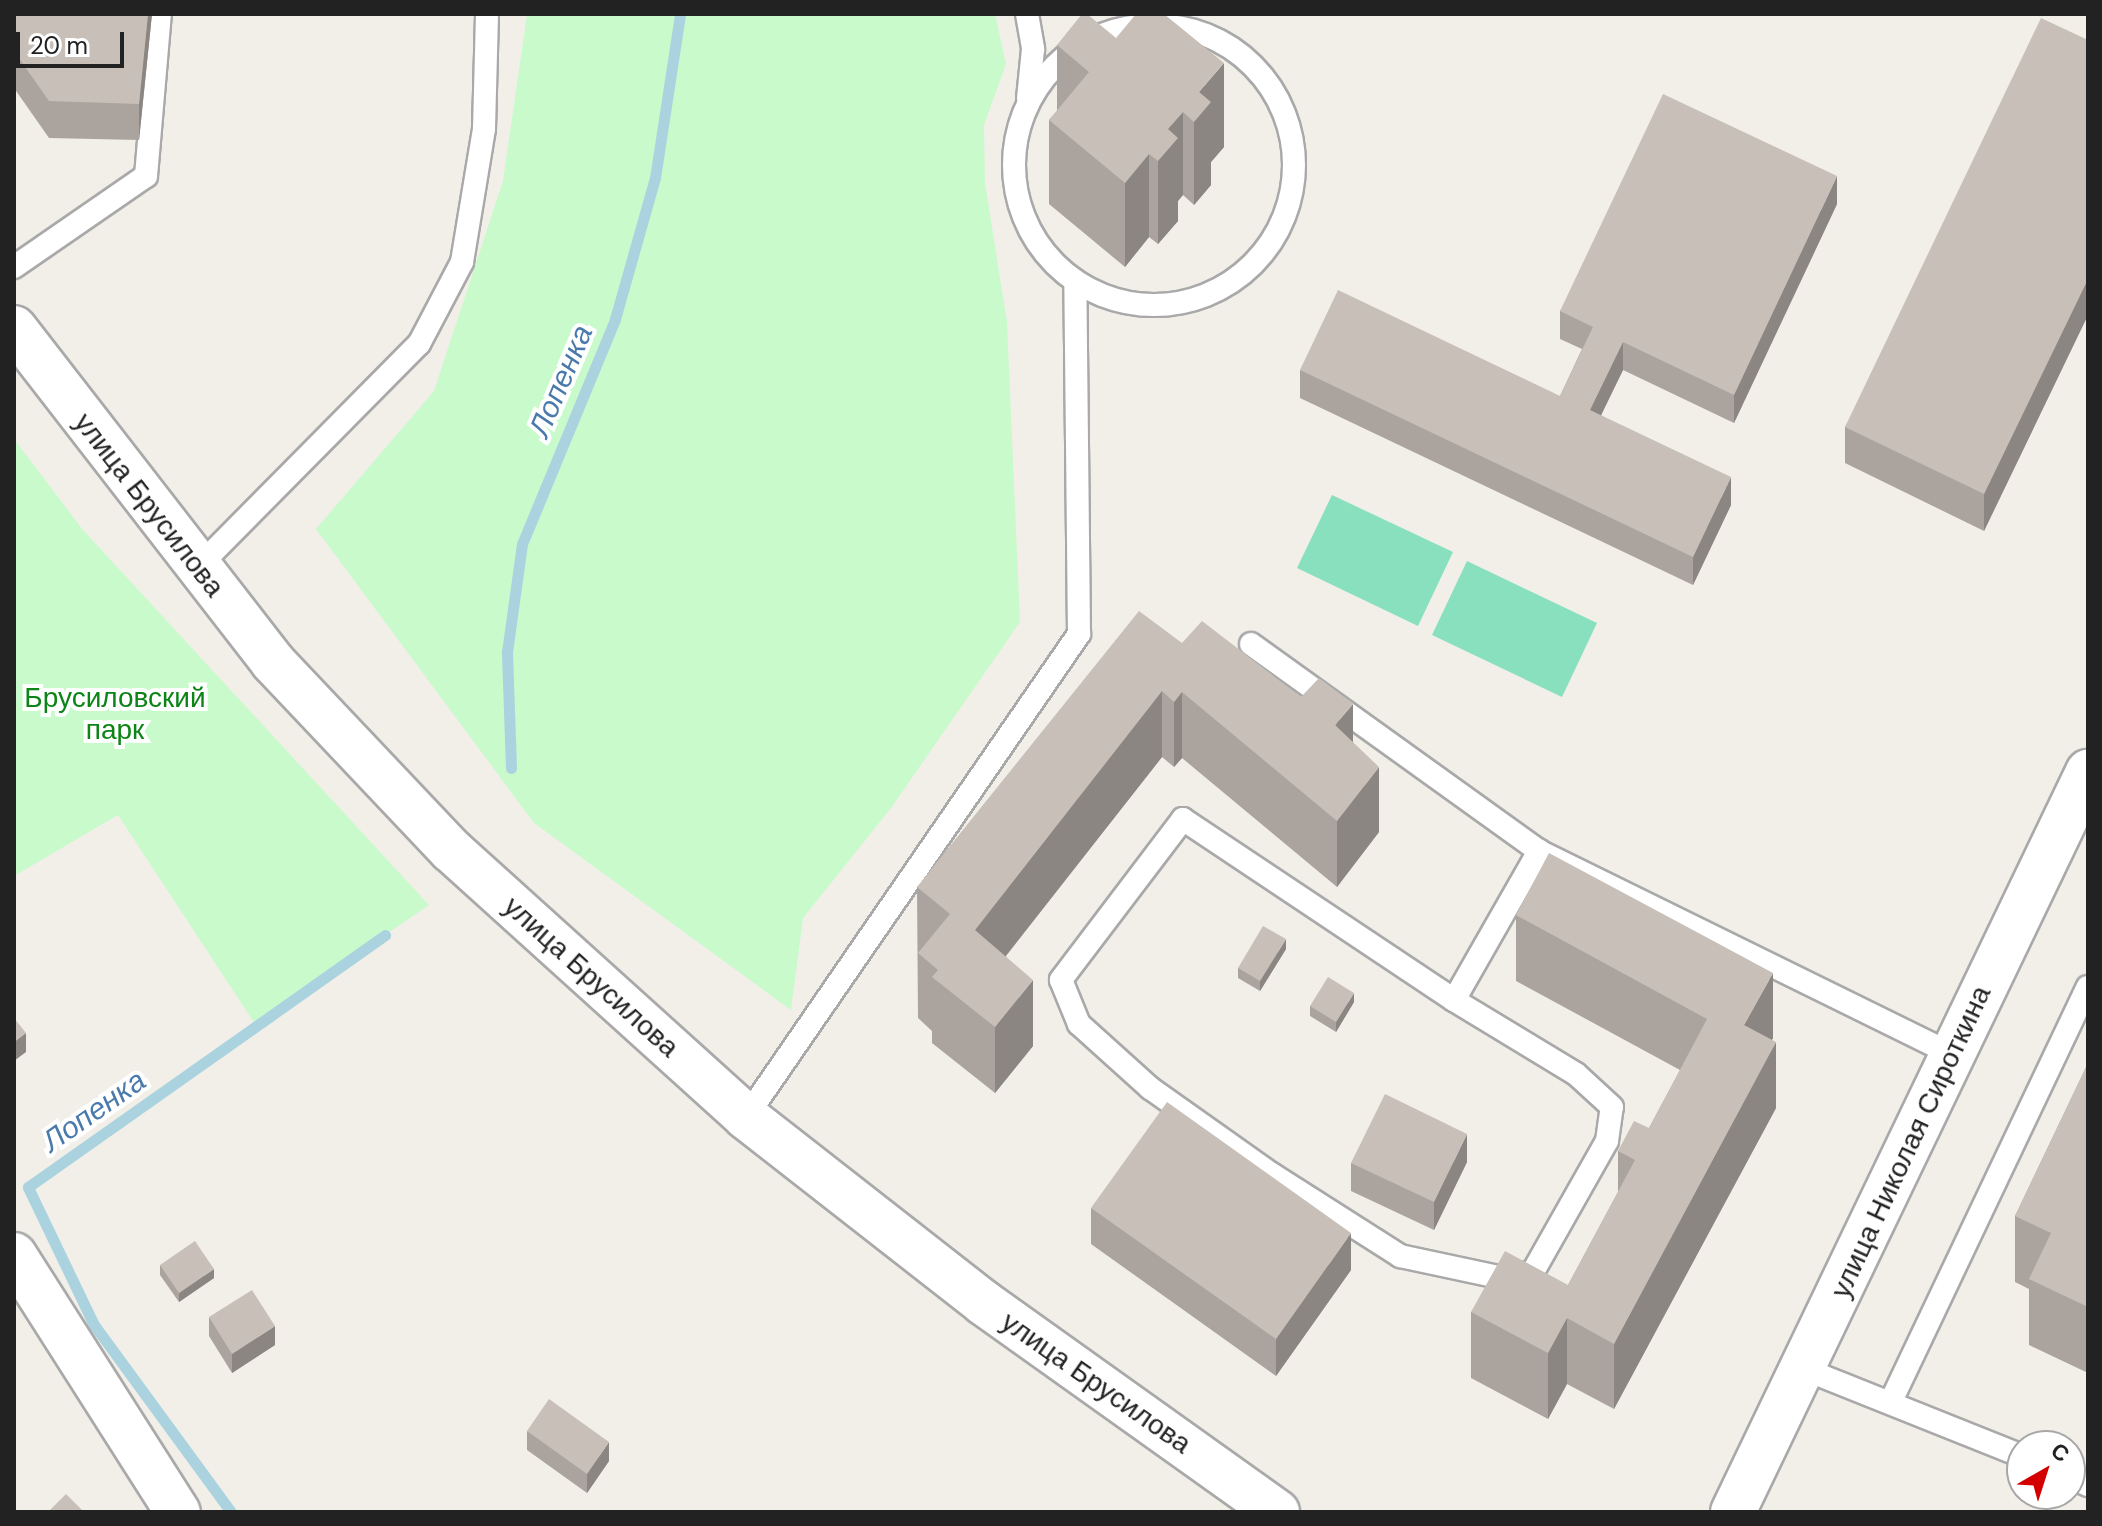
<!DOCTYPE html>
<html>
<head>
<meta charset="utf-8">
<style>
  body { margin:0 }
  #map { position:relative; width:2102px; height:1526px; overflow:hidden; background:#f2efe9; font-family:"DM Sans",sans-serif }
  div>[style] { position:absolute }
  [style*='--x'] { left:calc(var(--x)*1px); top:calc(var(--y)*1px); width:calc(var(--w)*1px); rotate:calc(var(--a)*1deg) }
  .park>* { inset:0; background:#c8facc }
  .pitch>* { inset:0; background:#88e0be }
  .stream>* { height:11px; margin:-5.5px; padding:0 5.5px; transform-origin:5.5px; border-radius:5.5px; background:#aad3df }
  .roads { filter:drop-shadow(2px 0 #a9a9a9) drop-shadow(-2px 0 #a9a9a9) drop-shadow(0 2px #a9a9a9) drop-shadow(0 -2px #a9a9a9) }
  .service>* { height:22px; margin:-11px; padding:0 11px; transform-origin:11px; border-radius:11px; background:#fff }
  .service>.ring { margin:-11px; padding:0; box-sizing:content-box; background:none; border:22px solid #fff; border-radius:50% }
  .minor>* { height:44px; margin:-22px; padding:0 22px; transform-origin:22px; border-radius:22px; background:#fff }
  .tertiary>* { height:44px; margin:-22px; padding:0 22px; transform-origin:22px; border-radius:22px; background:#fff }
  .wall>* { inset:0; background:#aba49e }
  .shaded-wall>* { inset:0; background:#8b8681 }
  .building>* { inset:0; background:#c7bfb8 }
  span { translate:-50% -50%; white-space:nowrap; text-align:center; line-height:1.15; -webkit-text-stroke:8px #fff; paint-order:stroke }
  .street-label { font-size:28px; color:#222 }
  .park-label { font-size:28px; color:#0c8416 }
  .water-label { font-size:30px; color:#4a7aab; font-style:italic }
  .frame { position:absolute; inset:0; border:16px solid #222; pointer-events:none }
  .north { position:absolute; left:2006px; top:1430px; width:80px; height:80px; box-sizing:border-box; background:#fff; border:2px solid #a7a7a7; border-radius:50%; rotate:39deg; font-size:22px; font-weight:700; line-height:32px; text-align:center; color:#222 }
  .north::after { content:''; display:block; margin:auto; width:28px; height:36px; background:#d40000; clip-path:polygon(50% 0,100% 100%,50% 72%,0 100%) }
  .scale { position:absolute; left:16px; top:32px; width:108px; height:36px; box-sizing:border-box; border:4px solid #222; border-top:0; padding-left:10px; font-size:24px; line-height:28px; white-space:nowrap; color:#222; -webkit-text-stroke:6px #fff; paint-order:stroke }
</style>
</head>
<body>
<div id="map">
  <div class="park">
    <i style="clip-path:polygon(527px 14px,995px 14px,1006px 64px,984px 125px,985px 183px,1007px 322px,1020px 622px,891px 808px,803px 918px,791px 1010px,534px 823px,316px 529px,434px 391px,503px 181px)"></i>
    <i style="clip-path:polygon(14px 439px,83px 530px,429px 905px,255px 1024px,118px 815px,14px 876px)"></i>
  </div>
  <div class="pitch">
    <i style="clip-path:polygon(1332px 495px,1453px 552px,1418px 626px,1297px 568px)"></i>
    <i style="clip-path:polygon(1467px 561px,1597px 623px,1562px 697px,1432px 635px)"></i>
  </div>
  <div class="stream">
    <i style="--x:511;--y:768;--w:116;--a:-92"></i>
    <i style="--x:507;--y:652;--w:109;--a:-82.1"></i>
    <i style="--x:522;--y:544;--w:243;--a:-67.5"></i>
    <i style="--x:615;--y:319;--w:147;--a:-74.2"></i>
    <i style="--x:655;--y:178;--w:166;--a:-81.3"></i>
    <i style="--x:231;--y:1512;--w:232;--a:-126.2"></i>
    <i style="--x:94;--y:1325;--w:153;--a:-115.6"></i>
    <i style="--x:28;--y:1187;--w:437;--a:-35.2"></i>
  </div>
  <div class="roads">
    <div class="service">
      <i style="--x:1027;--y:14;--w:36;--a:80"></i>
      <i style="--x:1033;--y:49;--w:49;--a:95.8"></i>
      <i class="ring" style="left:1014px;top:25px;width:258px;height:258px"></i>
      <i style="--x:14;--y:267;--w:160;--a:-34.6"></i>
      <i style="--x:146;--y:176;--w:163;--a:-85.1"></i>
      <i style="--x:198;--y:567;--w:314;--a:-45.3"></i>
      <i style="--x:419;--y:344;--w:93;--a:-62.3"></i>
      <i style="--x:462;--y:262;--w:135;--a:-80.6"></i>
      <i style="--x:484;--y:129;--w:115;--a:-88.5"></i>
      <i style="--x:1251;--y:644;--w:355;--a:35.7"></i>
      <i style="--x:1454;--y:1000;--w:326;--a:-146.3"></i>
      <i style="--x:1183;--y:819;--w:202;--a:127.2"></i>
      <i style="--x:1061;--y:980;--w:48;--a:67.8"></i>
      <i style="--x:1079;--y:1024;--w:96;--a:42"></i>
      <i style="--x:1150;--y:1088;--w:151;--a:35.3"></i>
      <i style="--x:1273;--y:1175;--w:151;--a:32.5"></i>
      <i style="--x:1400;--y:1256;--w:115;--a:12.1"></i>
      <i style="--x:1512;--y:1280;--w:24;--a:-24"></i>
      <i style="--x:1534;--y:1270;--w:148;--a:-60.5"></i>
      <i style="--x:1607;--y:1141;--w:34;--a:-82"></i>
      <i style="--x:1612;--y:1107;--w:49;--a:-137.5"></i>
      <i style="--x:1576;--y:1074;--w:143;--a:-148.8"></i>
      <i style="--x:1454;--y:1000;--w:172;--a:-60.3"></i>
      <i style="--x:1539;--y:851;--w:458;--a:26.2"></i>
      <i style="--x:746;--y:1117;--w:587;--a:-55.42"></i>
      <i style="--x:1079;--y:634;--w:353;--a:-90.6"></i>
      <i style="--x:1807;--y:1370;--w:232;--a:21.8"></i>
      <i style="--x:1892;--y:1399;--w:456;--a:-64.6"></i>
      <i style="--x:2070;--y:1477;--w:20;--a:24"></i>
    </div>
    <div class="minor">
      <i style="--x:14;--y:1255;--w:305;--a:57.5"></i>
      <i style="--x:1733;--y:1512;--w:821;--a:-64.37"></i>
    </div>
    <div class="tertiary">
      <i style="--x:14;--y:328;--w:423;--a:52.2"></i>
      <i style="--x:273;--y:662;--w:259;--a:46.6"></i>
      <i style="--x:451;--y:850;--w:398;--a:42.1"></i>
      <i style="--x:746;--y:1117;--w:302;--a:38"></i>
      <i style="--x:984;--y:1303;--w:360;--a:35.5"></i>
    </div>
  </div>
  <div class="wall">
    <i style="clip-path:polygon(14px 14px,152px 14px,139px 140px,49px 138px,14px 88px)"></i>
    <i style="clip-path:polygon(1116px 38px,1224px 147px,1211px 162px,1211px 185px,1194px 205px,1183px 195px,1178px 201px,1178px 221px,1158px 244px,1149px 237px,1125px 267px,1049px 204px,1049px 120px,1057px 111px,1057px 45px)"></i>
    <i style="clip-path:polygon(2088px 40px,2088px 315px,1984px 531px,1845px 463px,1845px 427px)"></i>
    <i style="clip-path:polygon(1837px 204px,1734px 423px,1623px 370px,1601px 415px,1731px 505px,1693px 585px,1300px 398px,1300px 370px,1560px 396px,1582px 349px,1560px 339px,1560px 311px)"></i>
    <i style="clip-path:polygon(1182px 643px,1301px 697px,1353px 742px,1379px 832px,1337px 887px,1182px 758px,1174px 767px,1162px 757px,1006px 956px,1033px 1046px,995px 1093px,932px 1043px,932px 1031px,918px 1018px,917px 887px)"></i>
    <i style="clip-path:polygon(1516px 915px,1773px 1038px,1772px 1040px,1776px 1108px,1614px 1409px,1567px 1384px,1548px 1419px,1471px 1378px,1471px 1312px,1568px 1285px,1618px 1192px,1618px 1151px,1649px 1128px,1680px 1070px,1516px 981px)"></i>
    <i style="clip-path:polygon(1286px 949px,1260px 991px,1238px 978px,1238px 968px)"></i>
    <i style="clip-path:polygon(1354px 1002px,1336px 1032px,1310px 1016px,1310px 1006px)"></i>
    <i style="clip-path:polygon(2088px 1063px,2088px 1373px,2029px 1345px,2029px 1289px,2015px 1282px,2015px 1216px)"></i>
    <i style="clip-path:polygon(1467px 1162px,1434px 1230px,1351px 1191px,1351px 1163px)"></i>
    <i style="clip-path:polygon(1091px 1208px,1351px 1270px,1276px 1376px,1091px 1244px)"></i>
    <i style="clip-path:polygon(160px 1265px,214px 1278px,179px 1302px,160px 1275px)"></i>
    <i style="clip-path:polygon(209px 1317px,275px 1345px,232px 1373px,209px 1336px)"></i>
    <i style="clip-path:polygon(527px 1431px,609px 1461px,587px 1493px,527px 1450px)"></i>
  </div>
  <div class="shaded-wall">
    <i style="clip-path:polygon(148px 14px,152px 14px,139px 140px,139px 104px)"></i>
    <i style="clip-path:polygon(1224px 63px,1224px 147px,1211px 162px,1211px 185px,1194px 205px,1194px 122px,1199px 92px)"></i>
    <i style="clip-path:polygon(1183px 112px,1183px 195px,1178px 201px,1178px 221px,1158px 244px,1158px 161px,1168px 129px)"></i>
    <i style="clip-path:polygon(1149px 154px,1149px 237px,1125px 267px,1125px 183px)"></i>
    <i style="clip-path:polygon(1837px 176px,1837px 204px,1734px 423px,1734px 395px)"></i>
    <i style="clip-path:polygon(2088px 279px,2088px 315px,1984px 531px,1984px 494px)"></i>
    <i style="clip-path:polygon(1623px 342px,1623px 370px,1590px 438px,1590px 410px)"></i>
    <i style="clip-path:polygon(1731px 477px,1731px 505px,1693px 585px,1693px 557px)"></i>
    <i style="clip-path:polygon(1162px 691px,1162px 757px,975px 995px,975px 930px)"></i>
    <i style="clip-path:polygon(1182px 692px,1182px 758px,1174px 767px,1174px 702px)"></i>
    <i style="clip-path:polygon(1353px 704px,1353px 770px,1335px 725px)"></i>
    <i style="clip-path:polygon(1379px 767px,1379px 832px,1337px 887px,1337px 821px)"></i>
    <i style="clip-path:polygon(1286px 939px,1286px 949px,1260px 991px,1260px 981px)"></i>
    <i style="clip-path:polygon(1773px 973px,1773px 1038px,1744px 1091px,1744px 1025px)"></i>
    <i style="clip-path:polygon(1033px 980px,1033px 1046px,995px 1093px,995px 1027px)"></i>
    <i style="clip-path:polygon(1354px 993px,1354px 1002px,1336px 1032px,1336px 1022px)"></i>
    <i style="clip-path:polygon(26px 1033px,26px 1052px,14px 1061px,14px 1042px)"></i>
    <i style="clip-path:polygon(1776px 1042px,1776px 1108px,1614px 1409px,1614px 1344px)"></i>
    <i style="clip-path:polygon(1467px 1134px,1467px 1162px,1434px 1230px,1434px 1202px)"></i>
    <i style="clip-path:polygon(1351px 1233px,1351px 1270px,1276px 1376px,1276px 1339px)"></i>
    <i style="clip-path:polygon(214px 1269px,214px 1278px,179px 1302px,179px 1293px)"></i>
    <i style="clip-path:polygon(1567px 1318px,1567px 1384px,1548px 1419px,1548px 1353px)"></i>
    <i style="clip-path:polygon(275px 1326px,275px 1345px,232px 1373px,232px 1354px)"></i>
    <i style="clip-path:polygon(609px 1442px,609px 1461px,587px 1493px,587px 1474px)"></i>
  </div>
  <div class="building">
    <i style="clip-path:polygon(14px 14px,148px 14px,139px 104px,49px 101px,14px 51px)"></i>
    <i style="clip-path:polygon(1082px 14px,1087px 14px,1116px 38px,1136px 14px,1164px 14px,1224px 63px,1199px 92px,1211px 102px,1194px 122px,1183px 112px,1168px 129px,1178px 138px,1158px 161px,1149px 154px,1125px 183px,1049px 120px,1089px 72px,1057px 45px)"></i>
    <i style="clip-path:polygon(2041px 18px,2088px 40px,2088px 279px,1984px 494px,1845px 427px)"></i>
    <i style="clip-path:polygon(1663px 94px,1837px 176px,1734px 395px,1623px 342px,1590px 410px,1731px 477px,1693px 557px,1300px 370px,1338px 290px,1560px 396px,1593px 327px,1560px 311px)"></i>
    <i style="clip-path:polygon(1139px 611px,1182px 643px,1202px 621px,1301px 697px,1319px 678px,1353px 704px,1335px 725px,1379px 767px,1337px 821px,1182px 692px,1174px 702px,1162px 691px,975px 930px,1033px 980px,995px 1027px,932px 977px,938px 970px,918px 953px,950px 914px,917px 887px)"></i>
    <i style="clip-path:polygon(1549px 853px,1773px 973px,1744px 1025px,1776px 1042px,1614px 1344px,1567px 1318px,1548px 1353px,1471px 1312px,1505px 1251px,1568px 1285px,1635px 1160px,1618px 1151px,1634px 1121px,1649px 1128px,1707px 1019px,1516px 915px)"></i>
    <i style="clip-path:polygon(1263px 926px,1286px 939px,1260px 981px,1238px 968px)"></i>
    <i style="clip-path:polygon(1328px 977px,1354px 993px,1336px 1022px,1310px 1006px)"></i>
    <i style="clip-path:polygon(14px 1018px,26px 1033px,14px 1042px)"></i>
    <i style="clip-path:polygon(2088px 1063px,2088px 1307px,2029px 1279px,2051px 1233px,2015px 1216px)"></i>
    <i style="clip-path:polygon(1385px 1094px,1467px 1134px,1434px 1202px,1351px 1163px)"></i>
    <i style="clip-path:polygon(1167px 1102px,1351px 1233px,1276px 1339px,1091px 1208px)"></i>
    <i style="clip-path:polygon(195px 1241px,214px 1269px,179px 1293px,160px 1265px)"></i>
    <i style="clip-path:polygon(252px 1290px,275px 1326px,232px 1354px,209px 1317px)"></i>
    <i style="clip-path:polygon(549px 1399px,609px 1442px,587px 1474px,527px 1431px)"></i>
    <i style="clip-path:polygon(66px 1494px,84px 1512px,48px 1512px)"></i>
  </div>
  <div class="street-label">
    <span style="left:149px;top:505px;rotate:52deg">улица Брусилова</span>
    <span style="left:591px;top:977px;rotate:42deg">улица Брусилова</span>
    <span style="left:1911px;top:1142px;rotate:-65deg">улица Николая Сироткина</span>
    <span style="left:1096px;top:1383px;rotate:35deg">улица Брусилова</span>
  </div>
  <div class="park-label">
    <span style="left:115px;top:714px">Брусиловский<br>парк</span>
  </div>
  <div class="water-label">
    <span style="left:561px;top:381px;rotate:-67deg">Лопенка</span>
    <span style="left:94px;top:1111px;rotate:-35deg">Лопенка</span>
  </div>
  <div class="frame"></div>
  <div class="north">С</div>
  <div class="scale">20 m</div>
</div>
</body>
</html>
